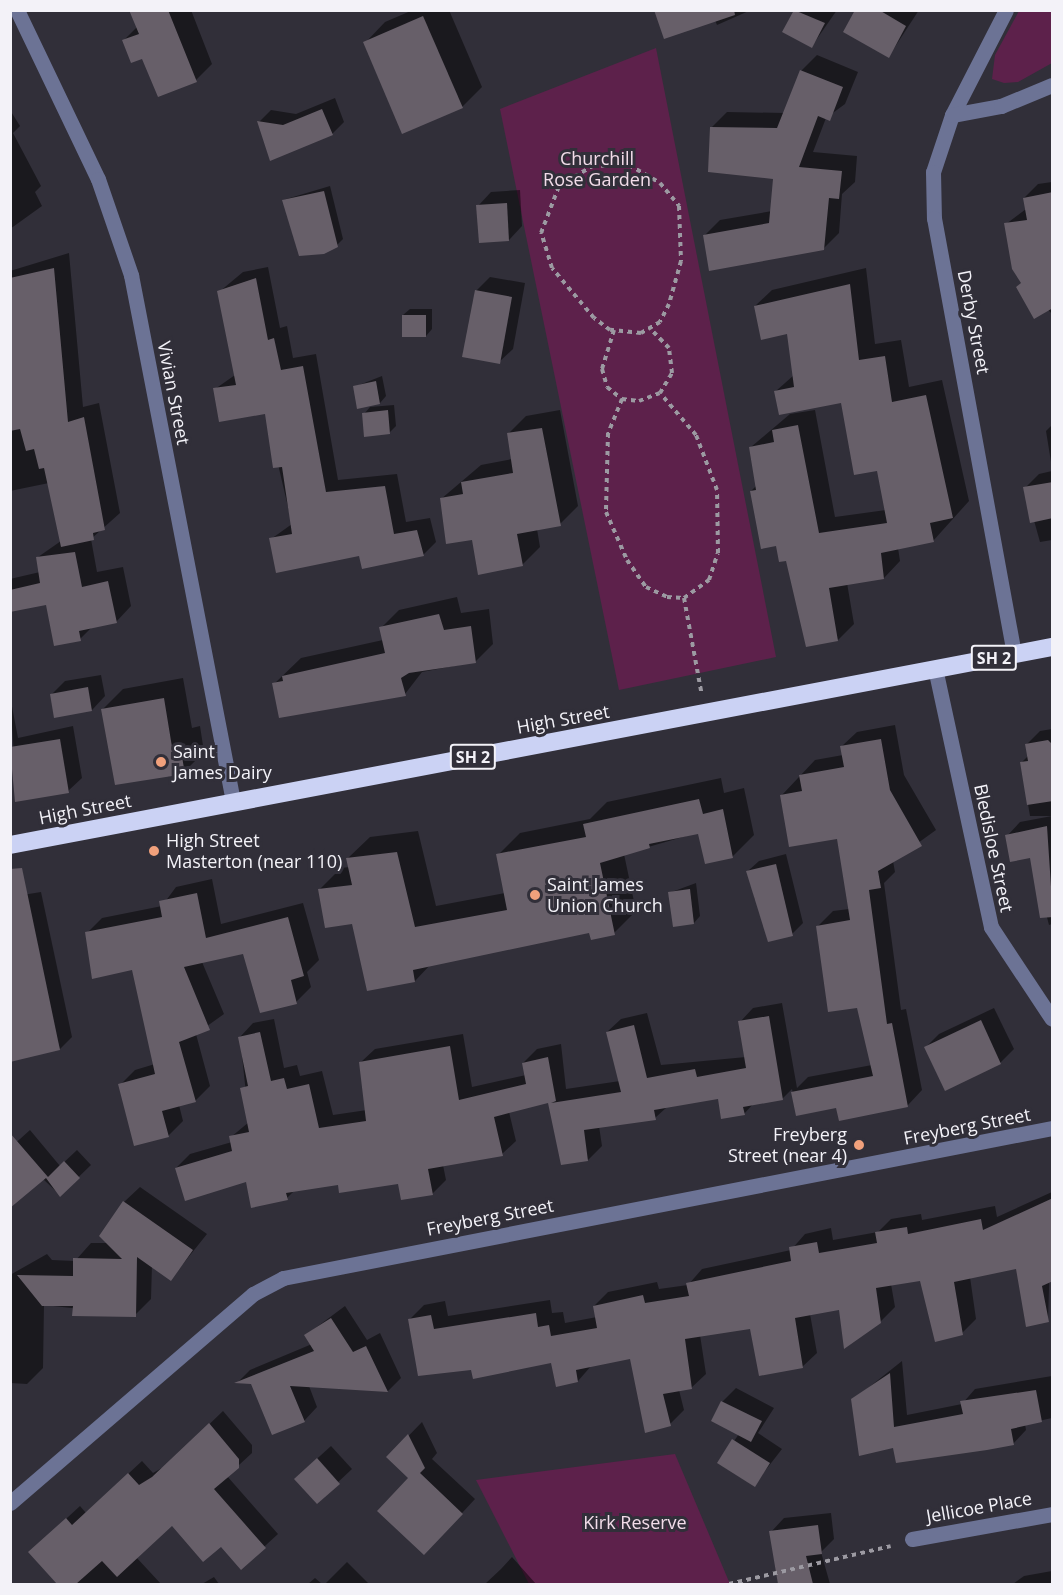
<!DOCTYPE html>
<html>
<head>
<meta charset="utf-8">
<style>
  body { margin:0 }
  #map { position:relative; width:1063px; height:1595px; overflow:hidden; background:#312f39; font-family:"Open Sans",sans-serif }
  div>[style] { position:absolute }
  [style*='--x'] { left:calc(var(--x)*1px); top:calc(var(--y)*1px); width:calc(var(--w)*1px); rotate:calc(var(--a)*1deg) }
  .green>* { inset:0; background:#5d214b }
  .shadow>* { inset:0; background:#0007 }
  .building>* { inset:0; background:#675f69 }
  .path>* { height:4px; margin-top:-2px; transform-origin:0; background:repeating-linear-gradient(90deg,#9c9aa2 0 4.5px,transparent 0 9px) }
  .minor>* { height:15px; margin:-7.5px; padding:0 7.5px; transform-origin:7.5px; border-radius:7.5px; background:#6c7395 }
  .highway>* { height:18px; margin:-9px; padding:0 9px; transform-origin:9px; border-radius:9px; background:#cbd2f4 }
  .dots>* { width:16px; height:16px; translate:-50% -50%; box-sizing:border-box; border:3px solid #312f39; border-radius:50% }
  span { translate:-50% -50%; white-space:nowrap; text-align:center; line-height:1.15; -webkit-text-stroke:6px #312f39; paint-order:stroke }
  .shield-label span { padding:2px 4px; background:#312f39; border:2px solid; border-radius:4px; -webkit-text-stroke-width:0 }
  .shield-label { font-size:16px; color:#f3f2f8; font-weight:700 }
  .park-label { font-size:18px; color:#f2dce9 }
  .street-label { font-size:18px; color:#f3f2f8 }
  .poi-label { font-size:18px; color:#f3f2f8 }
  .left { translate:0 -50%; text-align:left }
  .right { translate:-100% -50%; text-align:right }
  .frame { position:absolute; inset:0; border:12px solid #f3f2f8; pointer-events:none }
</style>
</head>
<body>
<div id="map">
  <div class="green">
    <i style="clip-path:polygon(1019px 11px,1052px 11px,1052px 63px,1018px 82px,1004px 83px,992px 79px,995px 55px)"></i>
    <i style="clip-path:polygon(656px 48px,776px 657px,619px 690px,500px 109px)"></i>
    <i style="clip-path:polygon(675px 1454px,730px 1584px,529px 1584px,476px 1480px)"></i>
  </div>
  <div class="shadow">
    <i style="clip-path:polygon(130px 10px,191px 10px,212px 64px,196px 80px,143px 57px,123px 41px,137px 27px)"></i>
    <i style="clip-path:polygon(413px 10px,449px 10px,482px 87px,462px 107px,365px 43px,385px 22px)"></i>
    <i style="clip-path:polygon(656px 10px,751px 10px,717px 25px,714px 18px)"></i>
    <i style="clip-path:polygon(795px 10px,837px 10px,812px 46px,784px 32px)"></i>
    <i style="clip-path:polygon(856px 10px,919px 10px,889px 56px)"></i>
    <i style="clip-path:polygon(817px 55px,858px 72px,845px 104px,826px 118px,813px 152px,857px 156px,855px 182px,842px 194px,839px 233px,823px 249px,704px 236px,720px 220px,772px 211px,775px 177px,711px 128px,727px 112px,785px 113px,801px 71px)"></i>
    <i style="clip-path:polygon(335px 98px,344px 122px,332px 134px,259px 122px,271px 110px,296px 114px)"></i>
    <i style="clip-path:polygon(10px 110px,20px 126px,13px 133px,41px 186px,35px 192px,42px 206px,10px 229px)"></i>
    <i style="clip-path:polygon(1052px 182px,1052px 314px,1022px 282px,1006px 224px,1026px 209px,1024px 198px,1038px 184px)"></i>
    <i style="clip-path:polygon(330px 186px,343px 239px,337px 245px,283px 200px)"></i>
    <i style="clip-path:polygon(520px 190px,522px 226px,509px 240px,478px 206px,491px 192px)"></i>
    <i style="clip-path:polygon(69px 253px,83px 407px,99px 403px,120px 513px,91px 539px,97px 572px,123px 567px,131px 606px,116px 622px,93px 626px,80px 639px,47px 603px,10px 610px,10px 579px,40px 572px,38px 557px,61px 541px,49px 483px,10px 491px,10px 271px)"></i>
    <i style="clip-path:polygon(268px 267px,280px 328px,287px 326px,293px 358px,316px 354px,338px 480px,397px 474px,406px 522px,430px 518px,436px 542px,423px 555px,361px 554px,271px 539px,292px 524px,266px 413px,215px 389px,235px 375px,219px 292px,243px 272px)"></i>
    <i style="clip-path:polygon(866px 268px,875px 344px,901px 340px,909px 387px,942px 380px,969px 501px,933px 541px,898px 548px,900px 561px,884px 578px,847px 583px,854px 624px,838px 640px,751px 491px,757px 485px,751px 447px,790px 414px,815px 410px,835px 517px,886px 510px,878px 469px,842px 401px,776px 391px,794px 375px,788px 332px,755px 306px,772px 290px)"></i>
    <i style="clip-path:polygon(490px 277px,525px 283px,513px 349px,499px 362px,476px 291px)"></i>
    <i style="clip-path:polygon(410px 309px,432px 309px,432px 329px,426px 336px,403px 315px)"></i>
    <i style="clip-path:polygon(382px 376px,386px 396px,380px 403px,354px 387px)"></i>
    <i style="clip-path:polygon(394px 405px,396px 426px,389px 433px,364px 414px,370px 407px)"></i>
    <i style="clip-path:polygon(560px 410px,578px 506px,560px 524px,537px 529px,540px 547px,522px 565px,473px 538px,441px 499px,481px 465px,512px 459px,508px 434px,526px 416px)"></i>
    <i style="clip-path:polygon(1052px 425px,1052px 468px,1046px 431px)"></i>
    <i style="clip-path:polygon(1052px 471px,1052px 540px,1040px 542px,1025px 488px,1039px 474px)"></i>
    <i style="clip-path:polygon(457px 597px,461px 613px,489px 609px,493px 644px,475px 662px,422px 672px,405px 694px,274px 684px,301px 658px,383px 640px,381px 628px,399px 610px)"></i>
    <i style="clip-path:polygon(101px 675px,105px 696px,92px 710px,51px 695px,65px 681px)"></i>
    <i style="clip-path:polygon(183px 678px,192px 728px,200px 726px,204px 752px,184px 772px,103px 709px,123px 689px)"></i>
    <i style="clip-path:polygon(10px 696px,18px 738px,73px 726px,82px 778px,68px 791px,17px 800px)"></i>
    <i style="clip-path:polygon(895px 725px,904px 775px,936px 830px,893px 861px,895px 872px,884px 883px,901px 1010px,906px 1009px,922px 1090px,908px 1105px,837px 1106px,797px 1114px,792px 1089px,783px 1098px,754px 1103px,744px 1114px,719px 1098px,667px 1107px,655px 1118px,599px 1126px,602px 1146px,588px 1160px,550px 1101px,509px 1112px,516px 1141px,502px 1154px,443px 1165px,446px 1180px,432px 1194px,399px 1182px,339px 1183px,295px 1190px,287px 1198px,247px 1180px,176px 1168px,190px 1154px,232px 1142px,231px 1137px,249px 1122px,240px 1037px,253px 1023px,274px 1019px,284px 1068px,297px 1065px,300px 1076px,322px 1071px,333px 1115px,367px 1110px,361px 1062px,375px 1049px,463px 1034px,472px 1087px,526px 1075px,523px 1063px,537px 1049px,561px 1044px,566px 1089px,620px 1081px,607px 1032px,621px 1019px,647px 1013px,661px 1065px,746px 1057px,740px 1022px,753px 1008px,782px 1003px,797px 1088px,808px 1077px,872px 1065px,859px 1006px,818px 926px,833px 911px,849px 909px,838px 837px,782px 795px,815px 760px,843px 755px,842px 746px,857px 732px)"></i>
    <i style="clip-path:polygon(1052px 729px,1052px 924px,1049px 925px,1031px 856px,1007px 836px,1020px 822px,1052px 816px,1030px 816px,1021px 763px,1028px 756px,1027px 744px,1040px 731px)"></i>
    <i style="clip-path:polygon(721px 778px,724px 793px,744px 788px,754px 835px,732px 857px,700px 832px,624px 854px,636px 911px,614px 933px,591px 932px,431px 964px,415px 981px,320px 889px,341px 868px,350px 867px,348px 858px,370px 837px,418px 831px,436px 906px,505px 893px,498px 855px,520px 833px,590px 819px,607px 802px)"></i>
    <i style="clip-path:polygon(786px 854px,803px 923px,792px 934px,760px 898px,755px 900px,748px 871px,759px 861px)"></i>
    <i style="clip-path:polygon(212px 879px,221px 924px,303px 903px,319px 960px,307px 972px,311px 987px,296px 1002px,244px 953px,202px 962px,224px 1014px,196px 1034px,210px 1086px,195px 1101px,179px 1105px,183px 1121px,168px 1136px,120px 1085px,135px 1070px,155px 1064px,133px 968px,87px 933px,102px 918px,162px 906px,176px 887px)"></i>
    <i style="clip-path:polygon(696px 883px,700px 916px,694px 923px,669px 893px)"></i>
    <i style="clip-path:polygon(41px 892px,72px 1037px,60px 1049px,10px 897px)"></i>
    <i style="clip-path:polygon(994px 1008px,1014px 1049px,1000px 1063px,926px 1047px,939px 1034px)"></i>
    <i style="clip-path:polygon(30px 1130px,60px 1166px,77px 1150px,91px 1165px,60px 1195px,10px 1148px)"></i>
    <i style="clip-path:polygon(140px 1187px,207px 1234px,171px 1279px,152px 1265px,151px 1299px,135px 1315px,44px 1305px,43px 1368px,27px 1384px,10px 1383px,10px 1275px,47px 1254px,52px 1260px,75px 1261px,91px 1243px,108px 1243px,124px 1202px)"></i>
    <i style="clip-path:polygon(1052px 1192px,1048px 1321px,1017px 1267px,970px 1277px,976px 1319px,962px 1333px,921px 1279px,891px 1284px,895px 1307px,880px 1322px,840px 1308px,810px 1314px,817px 1353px,802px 1367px,751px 1327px,700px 1335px,706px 1374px,691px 1388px,679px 1390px,684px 1410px,670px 1424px,632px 1357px,592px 1365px,578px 1381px,553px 1361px,472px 1368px,410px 1319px,424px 1305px,445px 1301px,448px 1316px,550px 1300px,552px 1313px,563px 1312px,565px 1323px,597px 1317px,594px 1306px,608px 1292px,657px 1282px,659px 1289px,688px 1285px,702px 1269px,791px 1250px,805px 1234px,831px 1228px,833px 1240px,878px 1232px,891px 1219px,921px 1214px,922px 1220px,995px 1206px,997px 1217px)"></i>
    <i style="clip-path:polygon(345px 1306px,367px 1340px,380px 1333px,401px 1378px,388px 1391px,309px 1386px,317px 1407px,304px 1421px,252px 1383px,238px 1382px,250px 1370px,312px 1344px,306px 1335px)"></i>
    <i style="clip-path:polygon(902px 1361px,907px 1415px,962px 1404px,975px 1389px,1052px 1376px,1052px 1418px,1025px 1424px,1026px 1430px,1013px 1444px,895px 1446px,853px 1400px)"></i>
    <i style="clip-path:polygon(736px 1388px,774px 1408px,758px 1433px,782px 1449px,754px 1485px,719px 1462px,739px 1434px,722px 1402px)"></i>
    <i style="clip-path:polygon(223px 1411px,252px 1445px,252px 1453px,227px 1476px,278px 1534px,241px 1568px,221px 1545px,172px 1523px,136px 1557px,161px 1584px,62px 1584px,30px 1552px,80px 1506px,86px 1513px,142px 1461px,153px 1473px,167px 1465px)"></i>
    <i style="clip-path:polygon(422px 1422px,437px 1453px,432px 1459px,475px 1499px,437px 1540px,410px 1478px,388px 1457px)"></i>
    <i style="clip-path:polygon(331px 1446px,352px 1469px,317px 1502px,309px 1466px)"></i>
    <i style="clip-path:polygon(831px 1513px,834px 1539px,821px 1552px,830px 1584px,782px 1584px,771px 1532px,784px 1518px)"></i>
    <i style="clip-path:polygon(512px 1557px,536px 1584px,485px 1584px,501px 1569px)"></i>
    <i style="clip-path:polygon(347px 1562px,369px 1584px,325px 1584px)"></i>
    <i style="clip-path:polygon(1052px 1571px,1052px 1584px,1013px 1584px,1024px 1576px)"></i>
    <i style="clip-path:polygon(214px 1577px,219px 1584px,202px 1584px)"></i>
    <i style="clip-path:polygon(315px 1578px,322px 1584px,308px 1584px)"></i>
  </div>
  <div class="building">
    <i style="clip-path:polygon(129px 10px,168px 10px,197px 82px,158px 97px,142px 59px,131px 63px,122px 40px,139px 34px)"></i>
    <i style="clip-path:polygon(654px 10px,734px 10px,735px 15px,664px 39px)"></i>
    <i style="clip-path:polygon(794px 10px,825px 23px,812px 48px,782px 32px)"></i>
    <i style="clip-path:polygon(855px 10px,879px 10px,906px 26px,889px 58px,843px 32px)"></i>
    <i style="clip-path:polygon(423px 16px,463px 108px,402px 134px,363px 42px)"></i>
    <i style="clip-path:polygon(800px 70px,843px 87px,830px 121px,818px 116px,799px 167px,842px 171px,839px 199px,829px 198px,824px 250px,709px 271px,703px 235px,769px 223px,773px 179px,708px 172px,710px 127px,777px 128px)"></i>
    <i style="clip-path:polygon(322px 109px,333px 135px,270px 161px,257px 121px,283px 125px)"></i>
    <i style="clip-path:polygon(324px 191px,338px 247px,324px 254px,299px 256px,282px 200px)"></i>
    <i style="clip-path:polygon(1053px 192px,1053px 308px,1034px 319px,1016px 287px,1021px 283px,1012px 269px,1004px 223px,1027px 220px,1023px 198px)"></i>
    <i style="clip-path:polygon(507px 203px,509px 241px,479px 243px,476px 205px)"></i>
    <i style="clip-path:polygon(54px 268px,68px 422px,84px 417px,105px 530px,93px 533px,94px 540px,61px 547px,44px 468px,39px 469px,34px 449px,26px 451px,20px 429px,10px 431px,10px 278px)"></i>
    <i style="clip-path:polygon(256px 278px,268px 340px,274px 338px,281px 370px,303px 366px,326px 492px,385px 486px,394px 534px,417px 530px,424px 556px,362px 569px,359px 556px,276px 573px,269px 538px,292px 534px,282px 467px,273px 468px,265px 414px,219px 422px,213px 388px,236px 385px,217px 291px)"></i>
    <i style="clip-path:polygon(850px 284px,859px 360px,885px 356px,892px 402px,926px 395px,953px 518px,930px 523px,934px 542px,881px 553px,884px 579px,829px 588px,838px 641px,806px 647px,786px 561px,779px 562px,776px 546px,761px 549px,750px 491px,756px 490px,749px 447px,774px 442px,772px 430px,798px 425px,819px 533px,887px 523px,877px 471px,854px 475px,841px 403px,779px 415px,774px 391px,794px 387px,787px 334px,761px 340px,754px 306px)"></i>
    <i style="clip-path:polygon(475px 290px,512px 297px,500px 364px,462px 357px)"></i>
    <i style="clip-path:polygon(402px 315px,426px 315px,426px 337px,402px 337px)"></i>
    <i style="clip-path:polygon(376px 381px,380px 404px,357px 409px,353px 386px)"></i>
    <i style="clip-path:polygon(388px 410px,390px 434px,364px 437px,362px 413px)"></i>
    <i style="clip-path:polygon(542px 428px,561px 526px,517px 534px,523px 566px,478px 575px,472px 540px,446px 544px,440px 498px,463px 494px,461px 482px,513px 473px,507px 433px)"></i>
    <i style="clip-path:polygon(1053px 482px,1053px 518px,1030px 523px,1023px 487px)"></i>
    <i style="clip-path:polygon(75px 552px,82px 587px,108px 581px,117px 623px,79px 631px,81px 641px,54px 646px,46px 605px,10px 612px,10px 590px,40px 583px,36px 557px)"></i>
    <i style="clip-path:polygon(439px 614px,444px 630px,471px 626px,476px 663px,409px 673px,401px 678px,406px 696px,279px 718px,272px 683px,283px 681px,282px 676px,385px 653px,379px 627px)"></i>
    <i style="clip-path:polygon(88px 687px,92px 711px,54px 718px,50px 694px)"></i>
    <i style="clip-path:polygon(164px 698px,172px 747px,180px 745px,185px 774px,115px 785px,101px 709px)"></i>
    <i style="clip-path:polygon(60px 739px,69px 793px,15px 802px,10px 747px)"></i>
    <i style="clip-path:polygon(881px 739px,890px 790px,922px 846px,878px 871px,881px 888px,869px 890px,887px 1024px,892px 1023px,908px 1107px,839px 1121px,836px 1108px,796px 1116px,791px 1092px,873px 1076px,857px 1008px,828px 1012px,816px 926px,850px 920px,837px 839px,789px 847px,780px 795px,802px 791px,799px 775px,844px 767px,840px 746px)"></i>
    <i style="clip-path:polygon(1048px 740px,1053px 745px,1053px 801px,1027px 805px,1020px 762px,1028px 761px,1025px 744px)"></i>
    <i style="clip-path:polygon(699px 799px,703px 814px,723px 809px,733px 858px,705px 864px,698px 834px,649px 844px,650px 848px,600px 863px,615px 935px,591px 940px,589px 933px,413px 970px,415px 982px,367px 991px,352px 924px,325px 928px,318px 889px,352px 885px,346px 858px,397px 852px,415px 927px,507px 910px,496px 854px,586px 837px,583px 824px)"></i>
    <i style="clip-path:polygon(1047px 826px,1053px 917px,1040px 918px,1030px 858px,1010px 862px,1005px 835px)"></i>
    <i style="clip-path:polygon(776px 864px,793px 936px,768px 942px,746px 871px)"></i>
    <i style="clip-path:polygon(22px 868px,60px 1050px,10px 1062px,10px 869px)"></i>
    <i style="clip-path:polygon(690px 889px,694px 924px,673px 927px,668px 892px)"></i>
    <i style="clip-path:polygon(197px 893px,206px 938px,288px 917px,304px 976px,291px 980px,297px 1004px,260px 1013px,243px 954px,184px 967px,210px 1030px,179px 1042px,196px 1102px,162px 1111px,169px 1137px,134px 1146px,118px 1084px,155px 1074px,132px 970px,92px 979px,85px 932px,162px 917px,159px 901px)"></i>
    <i style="clip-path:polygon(769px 1016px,783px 1100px,743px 1107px,745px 1115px,721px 1119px,718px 1099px,654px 1110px,656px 1120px,584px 1130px,588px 1161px,561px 1165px,548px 1103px,494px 1117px,503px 1156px,428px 1169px,433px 1195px,401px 1200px,398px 1184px,339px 1193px,338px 1185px,286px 1193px,288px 1200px,251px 1208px,246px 1182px,185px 1201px,175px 1168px,232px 1151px,229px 1136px,249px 1132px,240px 1088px,248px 1086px,238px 1037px,260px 1032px,271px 1081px,284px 1078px,287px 1089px,309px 1084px,319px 1128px,366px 1121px,359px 1062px,450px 1046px,459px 1100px,526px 1084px,522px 1063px,548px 1057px,556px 1101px,551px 1103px,621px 1092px,606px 1032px,634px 1025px,647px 1078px,695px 1069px,697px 1077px,746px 1068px,738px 1021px)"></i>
    <i style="clip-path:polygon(981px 1020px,1001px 1064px,945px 1091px,924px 1047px)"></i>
    <i style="clip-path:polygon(10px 1133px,48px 1177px,64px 1161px,80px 1178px,60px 1197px,46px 1178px,10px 1208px)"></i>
    <i style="clip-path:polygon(1053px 1198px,1053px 1281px,1042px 1286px,1049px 1322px,1026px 1327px,1016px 1269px,954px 1282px,963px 1335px,935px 1342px,920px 1281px,876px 1288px,881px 1323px,844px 1349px,839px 1310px,795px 1318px,803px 1368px,759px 1376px,750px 1329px,685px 1339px,692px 1389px,663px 1394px,671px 1426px,645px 1433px,630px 1359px,576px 1370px,578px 1382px,556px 1387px,551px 1363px,473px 1379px,471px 1370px,418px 1376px,408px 1319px,431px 1315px,434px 1329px,536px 1313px,538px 1327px,549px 1325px,551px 1336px,597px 1328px,593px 1306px,643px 1295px,645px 1303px,689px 1296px,686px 1283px,791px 1261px,789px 1247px,817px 1242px,819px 1253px,877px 1243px,875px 1232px,907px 1227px,908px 1234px,981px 1219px,983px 1230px)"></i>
    <i style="clip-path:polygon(123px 1201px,193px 1250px,171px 1281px,137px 1257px,136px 1317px,72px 1316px,73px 1306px,42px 1306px,17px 1275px,73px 1276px,73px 1258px,122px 1259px,99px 1236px)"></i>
    <i style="clip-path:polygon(331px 1318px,353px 1352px,366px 1346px,388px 1392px,290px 1386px,305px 1422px,272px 1435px,251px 1384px,234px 1383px,314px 1351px,304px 1335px)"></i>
    <i style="clip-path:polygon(890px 1373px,894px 1427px,963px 1414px,960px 1401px,1036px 1390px,1042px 1422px,1011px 1429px,1014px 1445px,987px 1450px,896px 1463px,893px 1448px,859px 1456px,851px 1399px)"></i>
    <i style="clip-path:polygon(721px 1401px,762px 1421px,751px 1442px,711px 1421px)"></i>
    <i style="clip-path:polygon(209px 1423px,239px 1459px,239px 1468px,214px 1489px,266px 1548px,241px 1570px,221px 1547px,203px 1562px,172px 1526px,117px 1577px,102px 1561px,76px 1584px,57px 1584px,28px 1552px,66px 1518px,72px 1525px,128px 1473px,139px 1485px,152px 1477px)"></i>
    <i style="clip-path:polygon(408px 1434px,425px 1468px,420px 1473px,463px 1514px,424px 1555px,377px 1511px,408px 1478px,386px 1457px)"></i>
    <i style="clip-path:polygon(732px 1439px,770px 1463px,755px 1487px,717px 1463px)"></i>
    <i style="clip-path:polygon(317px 1458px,340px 1484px,317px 1504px,294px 1479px)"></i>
    <i style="clip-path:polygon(818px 1525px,822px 1554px,806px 1556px,813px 1584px,778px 1584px,769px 1531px)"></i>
  </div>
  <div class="path">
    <i style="--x:629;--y:165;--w:36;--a:30"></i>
    <i style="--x:660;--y:183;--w:30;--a:50"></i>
    <i style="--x:679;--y:206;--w:55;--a:87.9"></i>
    <i style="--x:681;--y:261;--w:45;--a:105.6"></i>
    <i style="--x:669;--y:304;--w:20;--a:117"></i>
    <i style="--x:660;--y:322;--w:22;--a:150"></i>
    <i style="--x:641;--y:333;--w:31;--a:-174"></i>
    <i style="--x:610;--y:330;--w:20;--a:-143"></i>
    <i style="--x:594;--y:318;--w:65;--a:-130"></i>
    <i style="--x:552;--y:268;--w:37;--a:-107"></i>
    <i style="--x:541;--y:233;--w:50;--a:-69"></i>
    <i style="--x:559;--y:186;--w:39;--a:-31"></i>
    <i style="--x:592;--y:166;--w:37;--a:-2"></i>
    <i style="--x:614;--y:330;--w:41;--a:107.1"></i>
    <i style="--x:602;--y:369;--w:19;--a:74"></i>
    <i style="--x:607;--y:387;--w:19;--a:39"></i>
    <i style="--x:622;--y:399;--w:17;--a:7"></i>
    <i style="--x:639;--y:401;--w:22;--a:-21"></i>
    <i style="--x:660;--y:393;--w:23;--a:-59"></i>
    <i style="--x:672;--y:373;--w:25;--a:-97"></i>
    <i style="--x:669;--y:348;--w:28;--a:-134"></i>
    <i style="--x:622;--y:399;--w:37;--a:112"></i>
    <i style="--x:608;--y:433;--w:79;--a:91.5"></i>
    <i style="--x:606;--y:512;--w:52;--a:66.4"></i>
    <i style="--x:627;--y:560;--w:33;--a:55"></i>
    <i style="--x:646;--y:587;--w:23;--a:25"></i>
    <i style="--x:667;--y:597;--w:17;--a:3"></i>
    <i style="--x:684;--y:598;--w:31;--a:-36"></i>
    <i style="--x:709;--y:580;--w:28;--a:-72"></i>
    <i style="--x:718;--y:553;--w:63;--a:-90.9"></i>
    <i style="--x:717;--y:490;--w:59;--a:-110.9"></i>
    <i style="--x:696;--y:435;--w:55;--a:-130.6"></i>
    <i style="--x:684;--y:598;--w:95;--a:79.6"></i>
    <i style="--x:729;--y:1584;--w:166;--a:-13.2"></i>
  </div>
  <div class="minor">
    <i style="--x:17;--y:10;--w:187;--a:64.4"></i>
    <i style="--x:98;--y:179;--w:102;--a:71"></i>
    <i style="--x:131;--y:275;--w:536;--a:79.03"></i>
    <i style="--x:1006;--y:10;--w:118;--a:117.2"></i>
    <i style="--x:952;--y:115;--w:60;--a:108.4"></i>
    <i style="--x:933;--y:172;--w:46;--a:88.8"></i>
    <i style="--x:934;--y:218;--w:443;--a:79.6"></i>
    <i style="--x:952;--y:115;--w:50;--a:-10.4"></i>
    <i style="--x:1001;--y:106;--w:55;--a:-22.4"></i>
    <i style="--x:935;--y:668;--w:265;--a:77.8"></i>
    <i style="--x:991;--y:927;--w:110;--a:56.5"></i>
    <i style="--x:10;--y:1503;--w:321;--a:-40.7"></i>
    <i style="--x:253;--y:1294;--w:34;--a:-28"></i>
    <i style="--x:283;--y:1278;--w:783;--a:-11.04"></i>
    <i style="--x:912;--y:1539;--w:142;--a:-10.1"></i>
  </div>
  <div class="highway">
    <i style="--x:10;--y:845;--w:1061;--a:-10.76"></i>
  </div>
  <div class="dots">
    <i style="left:161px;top:762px;background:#f1a17c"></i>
    <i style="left:154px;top:851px;background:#f1a17c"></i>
    <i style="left:535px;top:895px;background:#f1a17c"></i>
    <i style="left:859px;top:1145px;background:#f1a17c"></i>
  </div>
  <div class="shield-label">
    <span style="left:994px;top:658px">SH 2</span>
    <span style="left:473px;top:757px">SH 2</span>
  </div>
  <div class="park-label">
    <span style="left:597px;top:169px">Churchill<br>Rose Garden</span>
    <span style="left:635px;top:1522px">Kirk Reserve</span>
  </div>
  <div class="street-label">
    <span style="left:974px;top:322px;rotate:79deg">Derby Street</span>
    <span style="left:174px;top:393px;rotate:79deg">Vivian Street</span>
    <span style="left:563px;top:719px;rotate:-10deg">High Street</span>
    <span style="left:85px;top:809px;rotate:-11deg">High Street</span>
    <span style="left:994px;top:848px;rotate:78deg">Bledisloe Street</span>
    <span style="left:967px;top:1126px;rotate:-11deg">Freyberg Street</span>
    <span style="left:490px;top:1217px;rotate:-11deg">Freyberg Street</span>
    <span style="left:979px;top:1507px;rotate:-10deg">Jellicoe Place</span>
  </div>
  <div class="poi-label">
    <span class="left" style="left:173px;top:762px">Saint<br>James Dairy</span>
    <span class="left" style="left:166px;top:851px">High Street<br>Masterton (near 110)</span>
    <span class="left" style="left:547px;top:895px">Saint James<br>Union Church</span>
    <span class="right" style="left:847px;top:1145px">Freyberg<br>Street (near 4)</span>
  </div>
  <div class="frame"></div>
</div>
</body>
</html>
